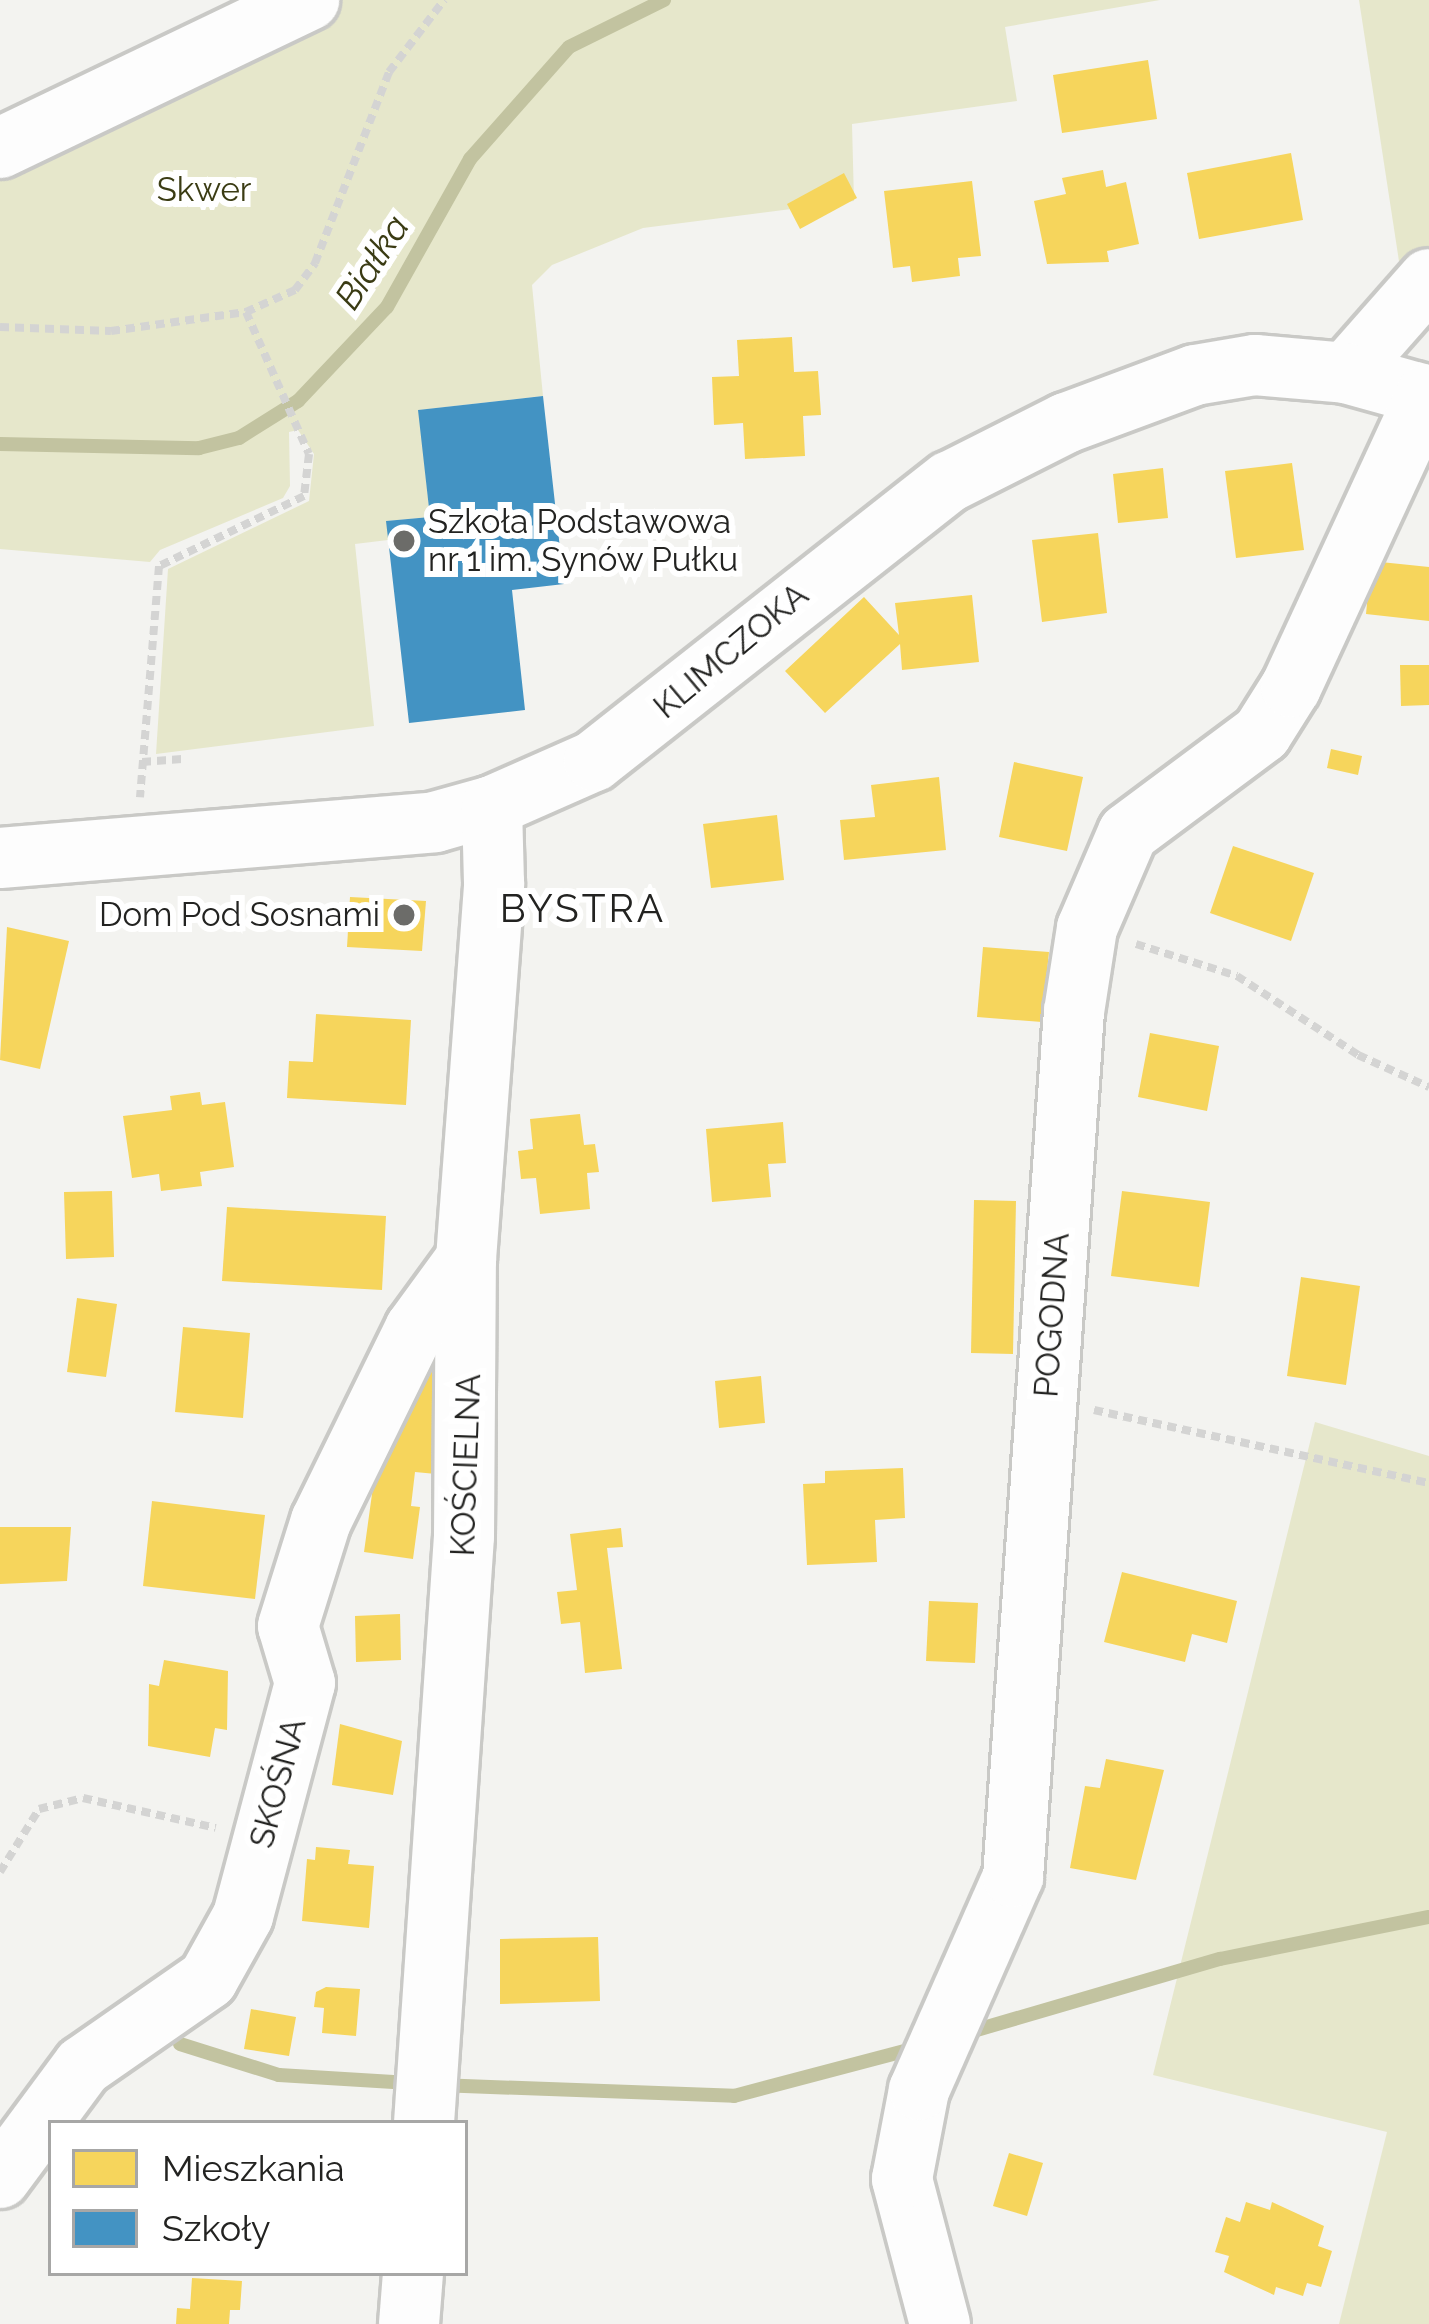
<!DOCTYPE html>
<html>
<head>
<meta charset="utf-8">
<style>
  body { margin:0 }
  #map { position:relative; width:1429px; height:2324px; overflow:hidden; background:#f3f3f0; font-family:Raleway,sans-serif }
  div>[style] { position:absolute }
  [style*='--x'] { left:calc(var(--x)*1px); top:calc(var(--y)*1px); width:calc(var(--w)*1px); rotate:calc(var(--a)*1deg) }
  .green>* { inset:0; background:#e6e7cb }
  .homes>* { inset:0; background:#f6d55c }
  .schools>* { inset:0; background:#4393c3 }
  .stream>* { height:14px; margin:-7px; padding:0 7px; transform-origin:7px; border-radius:7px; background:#c2c3a0 }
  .path>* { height:8px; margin-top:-4px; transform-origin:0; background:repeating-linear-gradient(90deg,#d4d4d3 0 9px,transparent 0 15px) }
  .roads { filter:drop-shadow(3px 0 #c9c9c6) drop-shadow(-3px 0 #c9c9c6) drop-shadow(0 3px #c9c9c6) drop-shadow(0 -3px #c9c9c6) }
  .minor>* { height:60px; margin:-30px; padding:0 30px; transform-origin:30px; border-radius:30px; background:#fdfdfd }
  .dots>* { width:33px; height:33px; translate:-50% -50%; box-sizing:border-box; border:6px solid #fff; border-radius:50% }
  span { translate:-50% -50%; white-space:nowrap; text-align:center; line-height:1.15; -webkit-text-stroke:12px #fff; paint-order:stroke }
  .park-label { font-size:33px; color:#3b3c14 }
  .poi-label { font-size:33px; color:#232321 }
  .left { translate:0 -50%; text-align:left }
  .right { translate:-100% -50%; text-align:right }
  .street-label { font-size:33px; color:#232321 }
  .water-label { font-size:36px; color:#3a3b13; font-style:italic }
  .quarter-label { font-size:39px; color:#232321; letter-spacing:3px }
  .legend { position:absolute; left:48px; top:2120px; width:420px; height:156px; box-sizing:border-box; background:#fff; border:3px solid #a7a7a6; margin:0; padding:15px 21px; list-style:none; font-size:36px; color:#232321 }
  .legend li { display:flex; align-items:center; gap:24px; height:60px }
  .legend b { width:60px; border:3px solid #a7a7a6 }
</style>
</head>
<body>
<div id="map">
  <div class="green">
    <i style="clip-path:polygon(309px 0,1160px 0,1005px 27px,1017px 101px,852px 124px,854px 201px,643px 228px,552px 265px,532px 285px,543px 396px,419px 410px,430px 517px,387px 521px,388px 540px,355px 544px,374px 726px,156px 754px,168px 569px,309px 501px,314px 454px,298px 430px,289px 432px,290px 486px,283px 498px,160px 550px,150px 562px,0 549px,0 148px)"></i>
    <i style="clip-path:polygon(1359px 0,1429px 0,1429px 279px,1406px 307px)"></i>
    <i style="clip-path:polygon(1315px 1422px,1429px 1456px,1429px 2324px,1339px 2324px,1387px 2132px,1153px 2075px)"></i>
  </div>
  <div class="homes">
    <i style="clip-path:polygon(1148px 60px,1157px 119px,1062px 133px,1053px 75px)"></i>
    <i style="clip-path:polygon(1291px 153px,1303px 220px,1199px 239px,1187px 173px)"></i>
    <i style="clip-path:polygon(1103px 170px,1106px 187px,1126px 182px,1139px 244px,1107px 251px,1109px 262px,1047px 264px,1034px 201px,1066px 194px,1062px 178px)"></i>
    <i style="clip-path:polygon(844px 173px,857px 198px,800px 229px,787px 204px)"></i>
    <i style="clip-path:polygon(972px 181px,981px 256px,958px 258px,960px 276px,912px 282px,910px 266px,893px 268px,884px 191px)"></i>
    <i style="clip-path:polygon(792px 337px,794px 372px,818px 371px,821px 415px,803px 416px,805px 456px,745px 459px,743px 423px,714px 425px,712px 377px,739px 376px,737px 340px)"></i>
    <i style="clip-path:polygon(1292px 463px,1304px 550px,1236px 558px,1225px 471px)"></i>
    <i style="clip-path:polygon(1163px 468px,1168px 518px,1118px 523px,1113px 474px)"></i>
    <i style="clip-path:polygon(1098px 533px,1107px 613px,1042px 622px,1032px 540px)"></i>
    <i style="clip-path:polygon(1371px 561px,1429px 567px,1429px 621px,1366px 614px)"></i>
    <i style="clip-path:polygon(972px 595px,979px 662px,902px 670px,900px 644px,825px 713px,785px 671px,864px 597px,899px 635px,895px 603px)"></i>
    <i style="clip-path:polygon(1400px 665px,1429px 665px,1429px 705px,1401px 706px)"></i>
    <i style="clip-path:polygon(1331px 749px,1362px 756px,1358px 775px,1327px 768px)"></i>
    <i style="clip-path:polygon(1014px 762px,1083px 777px,1067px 851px,999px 837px)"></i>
    <i style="clip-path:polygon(939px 777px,946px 850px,844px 860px,840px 820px,875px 817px,871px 785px)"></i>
    <i style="clip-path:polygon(777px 815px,784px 880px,711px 888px,703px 824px)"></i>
    <i style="clip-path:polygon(1233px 846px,1314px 873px,1291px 941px,1210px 913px)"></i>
    <i style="clip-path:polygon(350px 897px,426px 901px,422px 951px,347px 947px)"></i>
    <i style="clip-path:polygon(7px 927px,69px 941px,40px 1069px,0 1060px)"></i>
    <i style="clip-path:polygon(983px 947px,1049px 952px,1042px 1022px,977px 1017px)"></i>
    <i style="clip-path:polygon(316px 1014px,411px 1020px,406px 1105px,287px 1098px,289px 1061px,313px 1062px)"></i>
    <i style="clip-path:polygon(1150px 1033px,1219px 1046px,1207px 1111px,1138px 1097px)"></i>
    <i style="clip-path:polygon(200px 1092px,202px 1105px,225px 1102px,234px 1167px,200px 1172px,202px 1186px,161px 1191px,159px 1174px,132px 1178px,123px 1116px,172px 1110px,170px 1096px)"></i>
    <i style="clip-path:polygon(580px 1114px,584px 1145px,595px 1144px,599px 1172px,587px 1173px,590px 1209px,540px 1214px,536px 1178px,521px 1179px,518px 1151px,533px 1149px,530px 1119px)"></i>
    <i style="clip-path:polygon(783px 1122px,786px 1163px,768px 1164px,771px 1197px,712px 1202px,706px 1129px)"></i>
    <i style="clip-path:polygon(112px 1191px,114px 1257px,66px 1259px,64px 1192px)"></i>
    <i style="clip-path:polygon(1122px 1191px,1210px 1202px,1199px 1287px,1111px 1276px)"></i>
    <i style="clip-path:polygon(974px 1200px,1016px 1201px,1013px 1354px,971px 1353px)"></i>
    <i style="clip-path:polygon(227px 1207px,386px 1216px,382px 1290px,222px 1281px)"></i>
    <i style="clip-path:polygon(1301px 1277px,1360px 1286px,1346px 1385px,1287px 1376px)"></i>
    <i style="clip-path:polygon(77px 1298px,117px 1304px,106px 1377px,67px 1372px)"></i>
    <i style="clip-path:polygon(183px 1327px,250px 1333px,243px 1418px,175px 1412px)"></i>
    <i style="clip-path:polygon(414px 1366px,447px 1370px,436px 1474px,415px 1472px,411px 1506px,420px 1507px,413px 1559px,364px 1552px,376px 1465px,395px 1418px,408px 1412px)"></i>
    <i style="clip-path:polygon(761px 1376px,765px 1423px,719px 1428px,715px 1381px)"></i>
    <i style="clip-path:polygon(903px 1468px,905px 1518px,875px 1520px,877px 1562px,807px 1565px,803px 1484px,825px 1483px,825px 1471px)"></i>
    <i style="clip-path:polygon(152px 1501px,265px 1515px,255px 1599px,143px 1586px)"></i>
    <i style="clip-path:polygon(0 1527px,71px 1527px,67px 1581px,0 1584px)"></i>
    <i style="clip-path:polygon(621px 1528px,623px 1547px,607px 1548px,622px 1669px,585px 1673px,580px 1622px,561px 1624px,557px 1592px,577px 1590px,570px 1534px)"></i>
    <i style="clip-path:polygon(1122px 1572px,1237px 1601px,1227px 1643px,1192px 1634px,1185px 1662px,1104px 1642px)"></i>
    <i style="clip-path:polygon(929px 1601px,978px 1603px,975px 1663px,926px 1661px)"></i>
    <i style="clip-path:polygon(400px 1614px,401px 1660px,356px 1662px,355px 1616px)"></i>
    <i style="clip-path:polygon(164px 1660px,228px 1671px,227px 1730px,215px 1728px,210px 1757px,148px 1746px,149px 1684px,159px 1686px)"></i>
    <i style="clip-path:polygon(340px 1724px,402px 1741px,393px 1795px,332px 1785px)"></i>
    <i style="clip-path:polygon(1106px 1759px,1164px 1770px,1136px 1880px,1070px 1868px,1085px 1786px,1100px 1788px)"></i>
    <i style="clip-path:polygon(316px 1847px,350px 1850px,348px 1864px,374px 1866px,369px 1928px,302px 1921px,307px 1859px,315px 1860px)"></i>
    <i style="clip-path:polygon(598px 1937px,600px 2001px,500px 2004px,500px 1939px)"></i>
    <i style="clip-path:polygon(326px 1987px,360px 1989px,356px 2036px,322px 2033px,324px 2008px,314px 2007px,316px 1992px)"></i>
    <i style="clip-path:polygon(251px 2009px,296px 2017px,289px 2056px,244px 2049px)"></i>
    <i style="clip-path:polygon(1009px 2153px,1043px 2163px,1027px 2216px,993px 2206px)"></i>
    <i style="clip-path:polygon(1246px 2202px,1270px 2210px,1272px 2202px,1324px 2226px,1318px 2246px,1332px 2251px,1321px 2287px,1307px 2283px,1303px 2296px,1276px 2287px,1274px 2295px,1224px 2272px,1229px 2256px,1215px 2252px,1226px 2217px,1240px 2222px)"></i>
    <i style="clip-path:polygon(192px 2278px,242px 2281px,240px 2310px,230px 2310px,229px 2324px,176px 2324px,177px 2308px,190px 2309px)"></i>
  </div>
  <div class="schools">
    <i style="clip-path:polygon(543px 396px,564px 584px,512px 590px,525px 710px,409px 723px,386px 521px,430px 517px,418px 410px)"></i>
  </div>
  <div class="stream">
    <i style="--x:0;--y:444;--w:199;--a:1.2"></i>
    <i style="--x:199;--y:448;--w:41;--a:-14"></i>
    <i style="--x:239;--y:438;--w:70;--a:-32.1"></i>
    <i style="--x:298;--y:401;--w:129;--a:-46.6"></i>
    <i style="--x:387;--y:307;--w:170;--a:-60.7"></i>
    <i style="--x:470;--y:159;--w:149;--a:-48.5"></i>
    <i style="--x:569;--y:47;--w:106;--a:-26.3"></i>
    <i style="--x:963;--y:2034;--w:268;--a:-16.3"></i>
    <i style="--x:1220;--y:1959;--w:213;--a:-11.4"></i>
    <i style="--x:180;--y:2044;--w:104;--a:17.4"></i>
    <i style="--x:279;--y:2075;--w:131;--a:3.5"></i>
    <i style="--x:438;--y:2085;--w:296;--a:2.1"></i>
    <i style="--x:734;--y:2096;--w:191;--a:-14.8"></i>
  </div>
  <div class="path">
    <i style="--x:246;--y:312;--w:54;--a:-24.2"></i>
    <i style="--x:295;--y:290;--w:34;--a:-53"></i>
    <i style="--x:315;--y:263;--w:205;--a:-68.8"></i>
    <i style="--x:389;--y:72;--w:91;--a:-52.6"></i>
    <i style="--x:0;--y:327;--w:111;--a:2.1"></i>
    <i style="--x:111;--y:331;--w:136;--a:-8"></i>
    <i style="--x:246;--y:312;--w:155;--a:66.1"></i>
    <i style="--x:309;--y:454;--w:42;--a:96.8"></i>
    <i style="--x:304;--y:496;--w:161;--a:154.2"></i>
    <i style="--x:159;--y:566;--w:232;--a:94.7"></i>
    <i style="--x:142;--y:762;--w:40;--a:-4.3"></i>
    <i style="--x:1136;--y:944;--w:106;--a:17.6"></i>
    <i style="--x:1237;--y:976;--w:145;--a:33.1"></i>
    <i style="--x:1358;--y:1055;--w:78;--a:24.3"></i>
    <i style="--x:1094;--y:1410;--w:343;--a:12.3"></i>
    <i style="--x:0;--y:1872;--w:74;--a:-58.2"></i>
    <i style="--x:39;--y:1809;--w:45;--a:-14"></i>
    <i style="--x:83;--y:1798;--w:136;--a:12.7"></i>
  </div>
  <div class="roads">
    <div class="minor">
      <i style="--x:0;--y:148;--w:343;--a:-25.6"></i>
      <i style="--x:1346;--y:373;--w:125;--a:-48.6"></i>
      <i style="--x:0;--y:858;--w:436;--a:-4.7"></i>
      <i style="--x:435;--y:822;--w:59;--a:-15.7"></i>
      <i style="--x:492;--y:806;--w:111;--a:-23.8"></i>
      <i style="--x:594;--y:761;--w:452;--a:-38.2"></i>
      <i style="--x:949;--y:482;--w:131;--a:-26.8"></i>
      <i style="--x:1066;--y:423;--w:138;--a:-20.4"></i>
      <i style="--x:1195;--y:375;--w:61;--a:-9.5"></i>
      <i style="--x:1255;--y:365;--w:91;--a:5"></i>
      <i style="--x:1346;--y:373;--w:86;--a:15.5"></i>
      <i style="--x:424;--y:2123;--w:588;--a:-86.1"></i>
      <i style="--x:464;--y:1536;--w:277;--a:-89.6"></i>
      <i style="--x:466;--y:1259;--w:377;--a:-85.7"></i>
      <i style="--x:494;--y:883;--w:77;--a:-91.5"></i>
      <i style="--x:0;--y:2178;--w:139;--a:-53.5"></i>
      <i style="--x:83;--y:2066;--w:152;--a:-34.8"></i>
      <i style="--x:208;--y:1979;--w:72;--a:-60.9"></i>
      <i style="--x:243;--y:1916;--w:241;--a:-75.1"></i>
      <i style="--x:305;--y:1683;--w:59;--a:-106.6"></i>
      <i style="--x:288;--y:1626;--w:110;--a:-72.6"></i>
      <i style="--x:321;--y:1521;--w:214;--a:-63.9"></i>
      <i style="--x:415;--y:1329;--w:87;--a:-53.9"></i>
      <i style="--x:409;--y:2324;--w:51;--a:-85.5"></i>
      <i style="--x:940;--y:2324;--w:150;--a:-104.7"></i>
      <i style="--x:902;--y:2179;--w:91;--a:-79.2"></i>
      <i style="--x:919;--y:2090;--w:233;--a:-66.2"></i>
      <i style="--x:1013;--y:1877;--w:867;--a:-85.97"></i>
      <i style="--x:1074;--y:1012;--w:85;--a:-81.2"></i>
      <i style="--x:1087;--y:928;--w:103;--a:-66.7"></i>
      <i style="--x:1128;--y:833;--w:167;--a:-36.7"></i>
      <i style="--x:1262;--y:733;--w:54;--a:-57.8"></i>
      <i style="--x:1291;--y:687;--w:322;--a:-65.2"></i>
    </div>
  </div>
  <div class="dots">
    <i style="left:404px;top:541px;background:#6c6c69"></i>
    <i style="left:404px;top:915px;background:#6c6c69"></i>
  </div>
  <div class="park-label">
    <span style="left:204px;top:190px">Skwer</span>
  </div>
  <div class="poi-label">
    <span class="left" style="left:428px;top:541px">Szkoła Podstawowa<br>nr 1 im. Synów Pułku</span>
    <span class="right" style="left:380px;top:915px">Dom Pod Sosnami</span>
  </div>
  <div class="street-label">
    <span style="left:731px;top:651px;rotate:-40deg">KLIMCZOKA</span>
    <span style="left:1052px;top:1315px;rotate:-86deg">POGODNA</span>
    <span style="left:466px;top:1465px;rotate:-88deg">KOŚCIELNA</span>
    <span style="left:278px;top:1783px;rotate:-75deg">SKOŚNA</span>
  </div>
  <div class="water-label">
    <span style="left:372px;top:262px;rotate:-57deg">Białka</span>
  </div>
  <div class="quarter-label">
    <span style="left:583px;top:908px">BYSTRA</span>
  </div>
  <ul class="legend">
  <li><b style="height:33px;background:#f6d55c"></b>Mieszkania</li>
  <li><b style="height:33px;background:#4393c3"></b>Szkoły</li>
  </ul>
</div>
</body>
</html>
